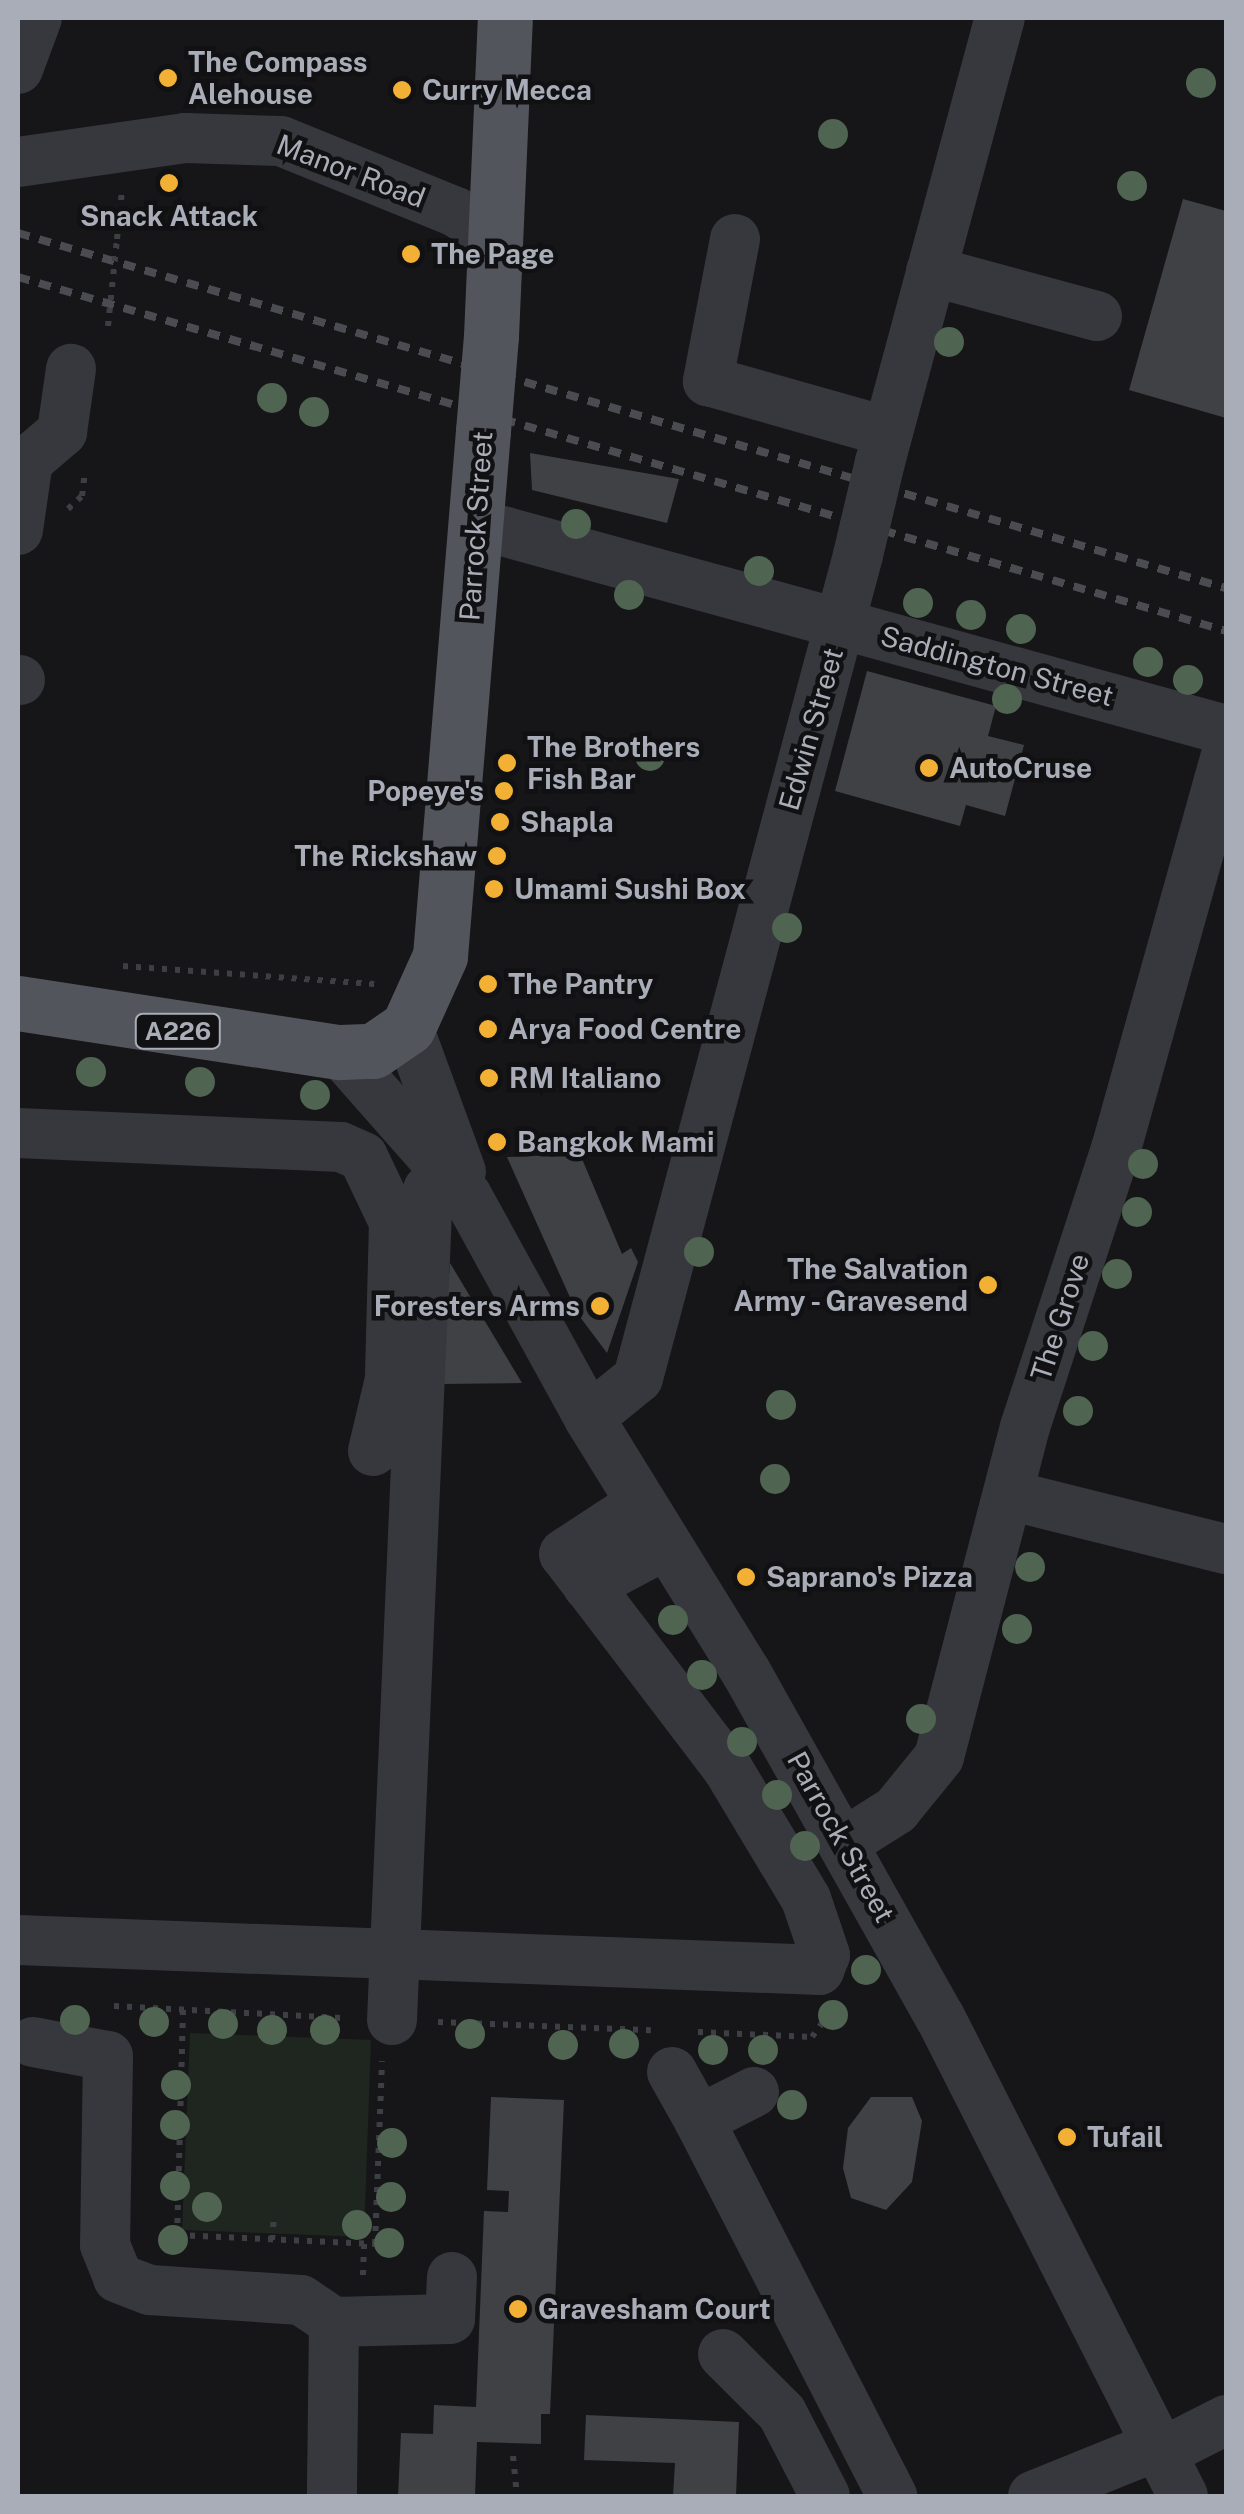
<!DOCTYPE html>
<html>
<head>
<meta charset="utf-8">
<style>
  body { margin:0 }
  #map { position:relative; width:1244px; height:2514px; overflow:hidden; background:#161618; font-family:"Public Sans",sans-serif }
  div>[style] { position:absolute }
  [style*='--x'] { left:calc(var(--x)*1px); top:calc(var(--y)*1px); width:calc(var(--w)*1px); rotate:calc(var(--a)*1deg) }
  .green>* { inset:0; background:#1e261f }
  .building>* { inset:0; background:#404145 }
  .path>* { height:6px; margin-top:-3px; transform-origin:0; background:repeating-linear-gradient(90deg,#3d3f44 0 5px,transparent 0 13px) }
  .minor>* { height:50px; margin:-25px; padding:0 25px; transform-origin:25px; border-radius:25px; background:#37383d }
  .major>* { height:55px; margin:-27.5px; padding:0 27.5px; transform-origin:27.5px; border-radius:27.5px; background:#53555c }
  .rail>* { height:8px; margin-top:-4px; transform-origin:0; background:repeating-linear-gradient(90deg,#4a4c52 0 12px,transparent 0 22px) }
  .path-bridge>* { height:6px; margin-top:-3px; transform-origin:0; background:repeating-linear-gradient(90deg,#3d3f44 0 5px,transparent 0 13px) }
  .minor-bridge>* { height:50px; margin:-25px; padding:0 25px; transform-origin:25px; border-radius:25px; background:#37383d }
  .major-bridge>* { height:55px; margin:-27.5px; padding:0 27.5px; transform-origin:27.5px; border-radius:27.5px; background:#53555c }
  .trees>* { width:30px; height:30px; margin:-15px; border-radius:50%; background:#506452 }
  .dots>* { width:28px; height:28px; translate:-50% -50%; box-sizing:border-box; border:5px solid #111113; border-radius:50% }
  span { translate:-50% -50%; white-space:nowrap; text-align:center; line-height:1.15; -webkit-text-stroke:9px #111113; paint-order:stroke }
  .shield-label span { padding:2px 8px; background:#111113; border:2px solid; border-radius:8px; -webkit-text-stroke-width:0 }
  .shield-label { font-size:25px; color:#a8adb8; font-weight:700 }
  .poi-label { font-size:28px; color:#a8adb8; font-weight:700 }
  .left { translate:0 -50%; text-align:left }
  .right { translate:-100% -50%; text-align:right }
  .street-label { font-size:28px; color:#a8adb8 }
  .frame { position:absolute; inset:0; border:20px solid #a8adb8; pointer-events:none }
</style>
</head>
<body>
<div id="map">
  <div class="green">
    <i style="clip-path:polygon(190px 2033px,371px 2040px,364px 2237px,182px 2230px)"></i>
  </div>
  <div class="building">
    <i style="clip-path:polygon(1183px 199px,1226px 211px,1226px 418px,1129px 390px)"></i>
    <i style="clip-path:polygon(530px 453px,679px 479px,667px 523px,532px 490px)"></i>
    <i style="clip-path:polygon(867px 671px,996px 706px,988px 736px,1024px 745px,1005px 816px,966px 805px,960px 826px,835px 791px)"></i>
    <i style="clip-path:polygon(580px 1154px,622px 1254px,631px 1248px,638px 1262px,607px 1353px,577px 1313px,507px 1157px)"></i>
    <i style="clip-path:polygon(450px 1263px,522px 1383px,440px 1384px)"></i>
    <i style="clip-path:polygon(491px 2097px,564px 2100px,550px 2414px,541px 2414px,541px 2444px,477px 2442px,475px 2496px,398px 2496px,401px 2433px,433px 2434px,434px 2405px,476px 2407px,484px 2211px,508px 2212px,509px 2191px,487px 2190px)"></i>
    <i style="clip-path:polygon(871px 2097px,912px 2097px,922px 2121px,912px 2182px,886px 2210px,851px 2198px,843px 2168px,848px 2128px)"></i>
    <i style="clip-path:polygon(586px 2415px,739px 2422px,736px 2496px,673px 2496px,675px 2463px,584px 2460px)"></i>
  </div>
  <div class="path">
    <i style="--x:117;--y:239;--w:48;--a:-84.1"></i>
    <i style="--x:68;--y:509;--w:19;--a:-43"></i>
    <i style="--x:82;--y:496;--w:23;--a:-83"></i>
    <i style="--x:123;--y:966;--w:252;--a:4.1"></i>
    <i style="--x:114;--y:2006;--w:232;--a:3"></i>
    <i style="--x:183;--y:2010;--w:225;--a:91.5"></i>
    <i style="--x:177;--y:2235;--w:198;--a:2.6"></i>
    <i style="--x:375;--y:2244;--w:183;--a:-87.8"></i>
    <i style="--x:438;--y:2022;--w:213;--a:2.2"></i>
    <i style="--x:698;--y:2032;--w:114;--a:2.5"></i>
    <i style="--x:812;--y:2037;--w:29;--a:-54"></i>
    <i style="--x:272;--y:2240;--w:24;--a:-85"></i>
    <i style="--x:363;--y:2275;--w:31;--a:-88"></i>
    <i style="--x:513;--y:2456;--w:40;--a:84.3"></i>
  </div>
  <div class="minor">
    <i style="--x:18;--y:69;--w:54;--a:-69.6"></i>
    <i style="--x:18;--y:162;--w:169;--a:-8.2"></i>
    <i style="--x:185;--y:138;--w:96;--a:1.8"></i>
    <i style="--x:281;--y:141;--w:189;--a:22.1"></i>
    <i style="--x:456;--y:212;--w:48;--a:33"></i>
    <i style="--x:735;--y:239;--w:145;--a:100.8"></i>
    <i style="--x:708;--y:381;--w:187;--a:15.8"></i>
    <i style="--x:931;--y:271;--w:172;--a:15.2"></i>
    <i style="--x:880;--y:462;--w:460;--a:-74.9"></i>
    <i style="--x:477;--y:524;--w:777;--a:15.38"></i>
    <i style="--x:18;--y:530;--w:70;--a:-81.8"></i>
    <i style="--x:28;--y:461;--w:45;--a:-40.5"></i>
    <i style="--x:62;--y:432;--w:64;--a:-81.9"></i>
    <i style="--x:18;--y:680;--w:2;--a:0"></i>
    <i style="--x:408;--y:1027;--w:154;--a:69.9"></i>
    <i style="--x:340;--y:1052;--w:192;--a:48.6"></i>
    <i style="--x:467;--y:1196;--w:253;--a:61.2"></i>
    <i style="--x:589;--y:1418;--w:299;--a:58.3"></i>
    <i style="--x:746;--y:1672;--w:396;--a:60.7"></i>
    <i style="--x:940;--y:2017;--w:537;--a:63.1"></i>
    <i style="--x:18;--y:1133;--w:323;--a:2.5"></i>
    <i style="--x:341;--y:1147;--w:24;--a:24"></i>
    <i style="--x:363;--y:1157;--w:72;--a:64.5"></i>
    <i style="--x:394;--y:1222;--w:157;--a:91.5"></i>
    <i style="--x:390;--y:1379;--w:74;--a:103.3"></i>
    <i style="--x:589;--y:1418;--w:63;--a:-39.2"></i>
    <i style="--x:638;--y:1378;--w:852;--a:-75.03"></i>
    <i style="--x:1009;--y:1495;--w:224;--a:14"></i>
    <i style="--x:588;--y:1586;--w:87;--a:-28"></i>
    <i style="--x:844;--y:1843;--w:62;--a:-32.4"></i>
    <i style="--x:896;--y:1810;--w:68;--a:-50.9"></i>
    <i style="--x:939;--y:1757;--w:341;--a:-75.4"></i>
    <i style="--x:1025;--y:1427;--w:293;--a:-71.9"></i>
    <i style="--x:1116;--y:1149;--w:410;--a:-74.4"></i>
    <i style="--x:18;--y:1940;--w:802;--a:2.14"></i>
    <i style="--x:819;--y:1970;--w:16;--a:-68"></i>
    <i style="--x:825;--y:1955;--w:59;--a:-108.7"></i>
    <i style="--x:806;--y:1899;--w:152;--a:-121"></i>
    <i style="--x:728;--y:1769;--w:270;--a:-127.3"></i>
    <i style="--x:564;--y:1554;--w:91;--a:-33.3"></i>
    <i style="--x:392;--y:2020;--w:831;--a:-87.52"></i>
    <i style="--x:33;--y:2042;--w:76;--a:10.6"></i>
    <i style="--x:108;--y:2056;--w:189;--a:90.9"></i>
    <i style="--x:105;--y:2245;--w:35;--a:68"></i>
    <i style="--x:118;--y:2278;--w:34;--a:21"></i>
    <i style="--x:150;--y:2290;--w:151;--a:3.8"></i>
    <i style="--x:301;--y:2300;--w:40;--a:34"></i>
    <i style="--x:334;--y:2322;--w:174;--a:90.7"></i>
    <i style="--x:672;--y:2072;--w:55;--a:60.6"></i>
    <i style="--x:754;--y:2092;--w:62;--a:153"></i>
    <i style="--x:699;--y:2120;--w:423;--a:62.8"></i>
    <i style="--x:334;--y:2322;--w:116;--a:-1.5"></i>
    <i style="--x:450;--y:2319;--w:42;--a:-87.3"></i>
    <i style="--x:723;--y:2354;--w:83;--a:45"></i>
    <i style="--x:782;--y:2413;--w:93;--a:62.6"></i>
    <i style="--x:1161;--y:2453;--w:73;--a:-26.9"></i>
    <i style="--x:1033;--y:2496;--w:134;--a:-22"></i>
  </div>
  <div class="major">
    <i style="--x:491;--y:336;--w:318;--a:-87.5"></i>
    <i style="--x:18;--y:1003;--w:326;--a:8.7"></i>
    <i style="--x:340;--y:1052;--w:33;--a:-2"></i>
    <i style="--x:373;--y:1051;--w:42;--a:-34.4"></i>
    <i style="--x:408;--y:1027;--w:78;--a:-65.7"></i>
    <i style="--x:440;--y:956;--w:527;--a:-85.32"></i>
  </div>
  <div class="rail">
    <i style="--x:18;--y:233;--w:1259;--a:16.38"></i>
    <i style="--x:18;--y:277;--w:1259;--a:16.33"></i>
  </div>
  <div class="path-bridge">
    <i style="--x:108;--y:326;--w:87;--a:-84.1"></i>
  </div>
  <div class="minor-bridge">
    <i style="--x:858;--y:555;--w:96;--a:-76.7"></i>
  </div>
  <div class="major-bridge">
    <i style="--x:483;--y:431;--w:95;--a:-85.2"></i>
  </div>
  <div class="trees">
    <i style="left:1201px;top:83px"></i>
    <i style="left:833px;top:134px"></i>
    <i style="left:1132px;top:186px"></i>
    <i style="left:949px;top:342px"></i>
    <i style="left:272px;top:398px"></i>
    <i style="left:314px;top:412px"></i>
    <i style="left:576px;top:524px"></i>
    <i style="left:759px;top:571px"></i>
    <i style="left:629px;top:595px"></i>
    <i style="left:918px;top:603px"></i>
    <i style="left:971px;top:615px"></i>
    <i style="left:1021px;top:629px"></i>
    <i style="left:1148px;top:662px"></i>
    <i style="left:1188px;top:680px"></i>
    <i style="left:1007px;top:699px"></i>
    <i style="left:650px;top:756px"></i>
    <i style="left:787px;top:928px"></i>
    <i style="left:91px;top:1072px"></i>
    <i style="left:200px;top:1082px"></i>
    <i style="left:315px;top:1095px"></i>
    <i style="left:1143px;top:1164px"></i>
    <i style="left:1137px;top:1212px"></i>
    <i style="left:699px;top:1252px"></i>
    <i style="left:1117px;top:1274px"></i>
    <i style="left:1093px;top:1346px"></i>
    <i style="left:781px;top:1405px"></i>
    <i style="left:1078px;top:1411px"></i>
    <i style="left:775px;top:1479px"></i>
    <i style="left:1030px;top:1567px"></i>
    <i style="left:673px;top:1620px"></i>
    <i style="left:1017px;top:1629px"></i>
    <i style="left:702px;top:1675px"></i>
    <i style="left:921px;top:1719px"></i>
    <i style="left:742px;top:1742px"></i>
    <i style="left:777px;top:1795px"></i>
    <i style="left:805px;top:1846px"></i>
    <i style="left:866px;top:1970px"></i>
    <i style="left:833px;top:2015px"></i>
    <i style="left:75px;top:2020px"></i>
    <i style="left:154px;top:2022px"></i>
    <i style="left:223px;top:2024px"></i>
    <i style="left:272px;top:2030px"></i>
    <i style="left:325px;top:2030px"></i>
    <i style="left:470px;top:2034px"></i>
    <i style="left:624px;top:2044px"></i>
    <i style="left:563px;top:2045px"></i>
    <i style="left:713px;top:2050px"></i>
    <i style="left:763px;top:2050px"></i>
    <i style="left:176px;top:2085px"></i>
    <i style="left:792px;top:2105px"></i>
    <i style="left:175px;top:2125px"></i>
    <i style="left:392px;top:2143px"></i>
    <i style="left:175px;top:2186px"></i>
    <i style="left:391px;top:2197px"></i>
    <i style="left:207px;top:2207px"></i>
    <i style="left:357px;top:2225px"></i>
    <i style="left:173px;top:2240px"></i>
    <i style="left:389px;top:2243px"></i>
  </div>
  <div class="dots">
    <i style="left:168px;top:78px;background:#f2b134"></i>
    <i style="left:402px;top:90px;background:#f2b134"></i>
    <i style="left:169px;top:183px;background:#f2b134"></i>
    <i style="left:411px;top:254px;background:#f2b134"></i>
    <i style="left:507px;top:763px;background:#f2b134"></i>
    <i style="left:929px;top:768px;background:#f2b134"></i>
    <i style="left:504px;top:791px;background:#f2b134"></i>
    <i style="left:500px;top:822px;background:#f2b134"></i>
    <i style="left:497px;top:856px;background:#f2b134"></i>
    <i style="left:494px;top:889px;background:#f2b134"></i>
    <i style="left:488px;top:984px;background:#f2b134"></i>
    <i style="left:488px;top:1029px;background:#f2b134"></i>
    <i style="left:489px;top:1078px;background:#f2b134"></i>
    <i style="left:497px;top:1142px;background:#f2b134"></i>
    <i style="left:988px;top:1285px;background:#f2b134"></i>
    <i style="left:600px;top:1306px;background:#f2b134"></i>
    <i style="left:746px;top:1577px;background:#f2b134"></i>
    <i style="left:1067px;top:2137px;background:#f2b134"></i>
    <i style="left:518px;top:2309px;background:#f2b134"></i>
  </div>
  <div class="shield-label">
    <span style="left:178px;top:1031px">A226</span>
  </div>
  <div class="poi-label">
    <span class="left" style="left:188px;top:78px">The Compass<br>Alehouse</span>
    <span class="left" style="left:422px;top:90px">Curry Mecca</span>
    <span style="left:169px;top:216px">Snack Attack</span>
    <span class="left" style="left:431px;top:254px">The Page</span>
    <span class="left" style="left:527px;top:763px">The Brothers<br>Fish Bar</span>
    <span class="left" style="left:949px;top:768px">AutoCruse</span>
    <span class="right" style="left:484px;top:791px">Popeye's</span>
    <span class="left" style="left:520px;top:822px">Shapla</span>
    <span class="right" style="left:477px;top:856px">The Rickshaw</span>
    <span class="left" style="left:514px;top:889px">Umami Sushi Box</span>
    <span class="left" style="left:508px;top:984px">The Pantry</span>
    <span class="left" style="left:508px;top:1029px">Arya Food Centre</span>
    <span class="left" style="left:509px;top:1078px">RM Italiano</span>
    <span class="left" style="left:517px;top:1142px">Bangkok Mami</span>
    <span class="right" style="left:968px;top:1285px">The Salvation<br>Army - Gravesend</span>
    <span class="right" style="left:580px;top:1306px">Foresters Arms</span>
    <span class="left" style="left:766px;top:1577px">Saprano's Pizza</span>
    <span class="left" style="left:1087px;top:2137px">Tufail</span>
    <span class="left" style="left:538px;top:2309px">Gravesham Court</span>
  </div>
  <div class="street-label">
    <span style="left:351px;top:171px;rotate:21deg">Manor Road</span>
    <span style="left:476px;top:526px;rotate:-86deg">Parrock Street</span>
    <span style="left:997px;top:666px;rotate:15deg">Saddington Street</span>
    <span style="left:811px;top:729px;rotate:-74deg">Edwin Street</span>
    <span style="left:1060px;top:1317px;rotate:-72deg">The Grove</span>
    <span style="left:841px;top:1837px;rotate:61deg">Parrock Street</span>
  </div>
  <div class="frame"></div>
</div>
</body>
</html>
